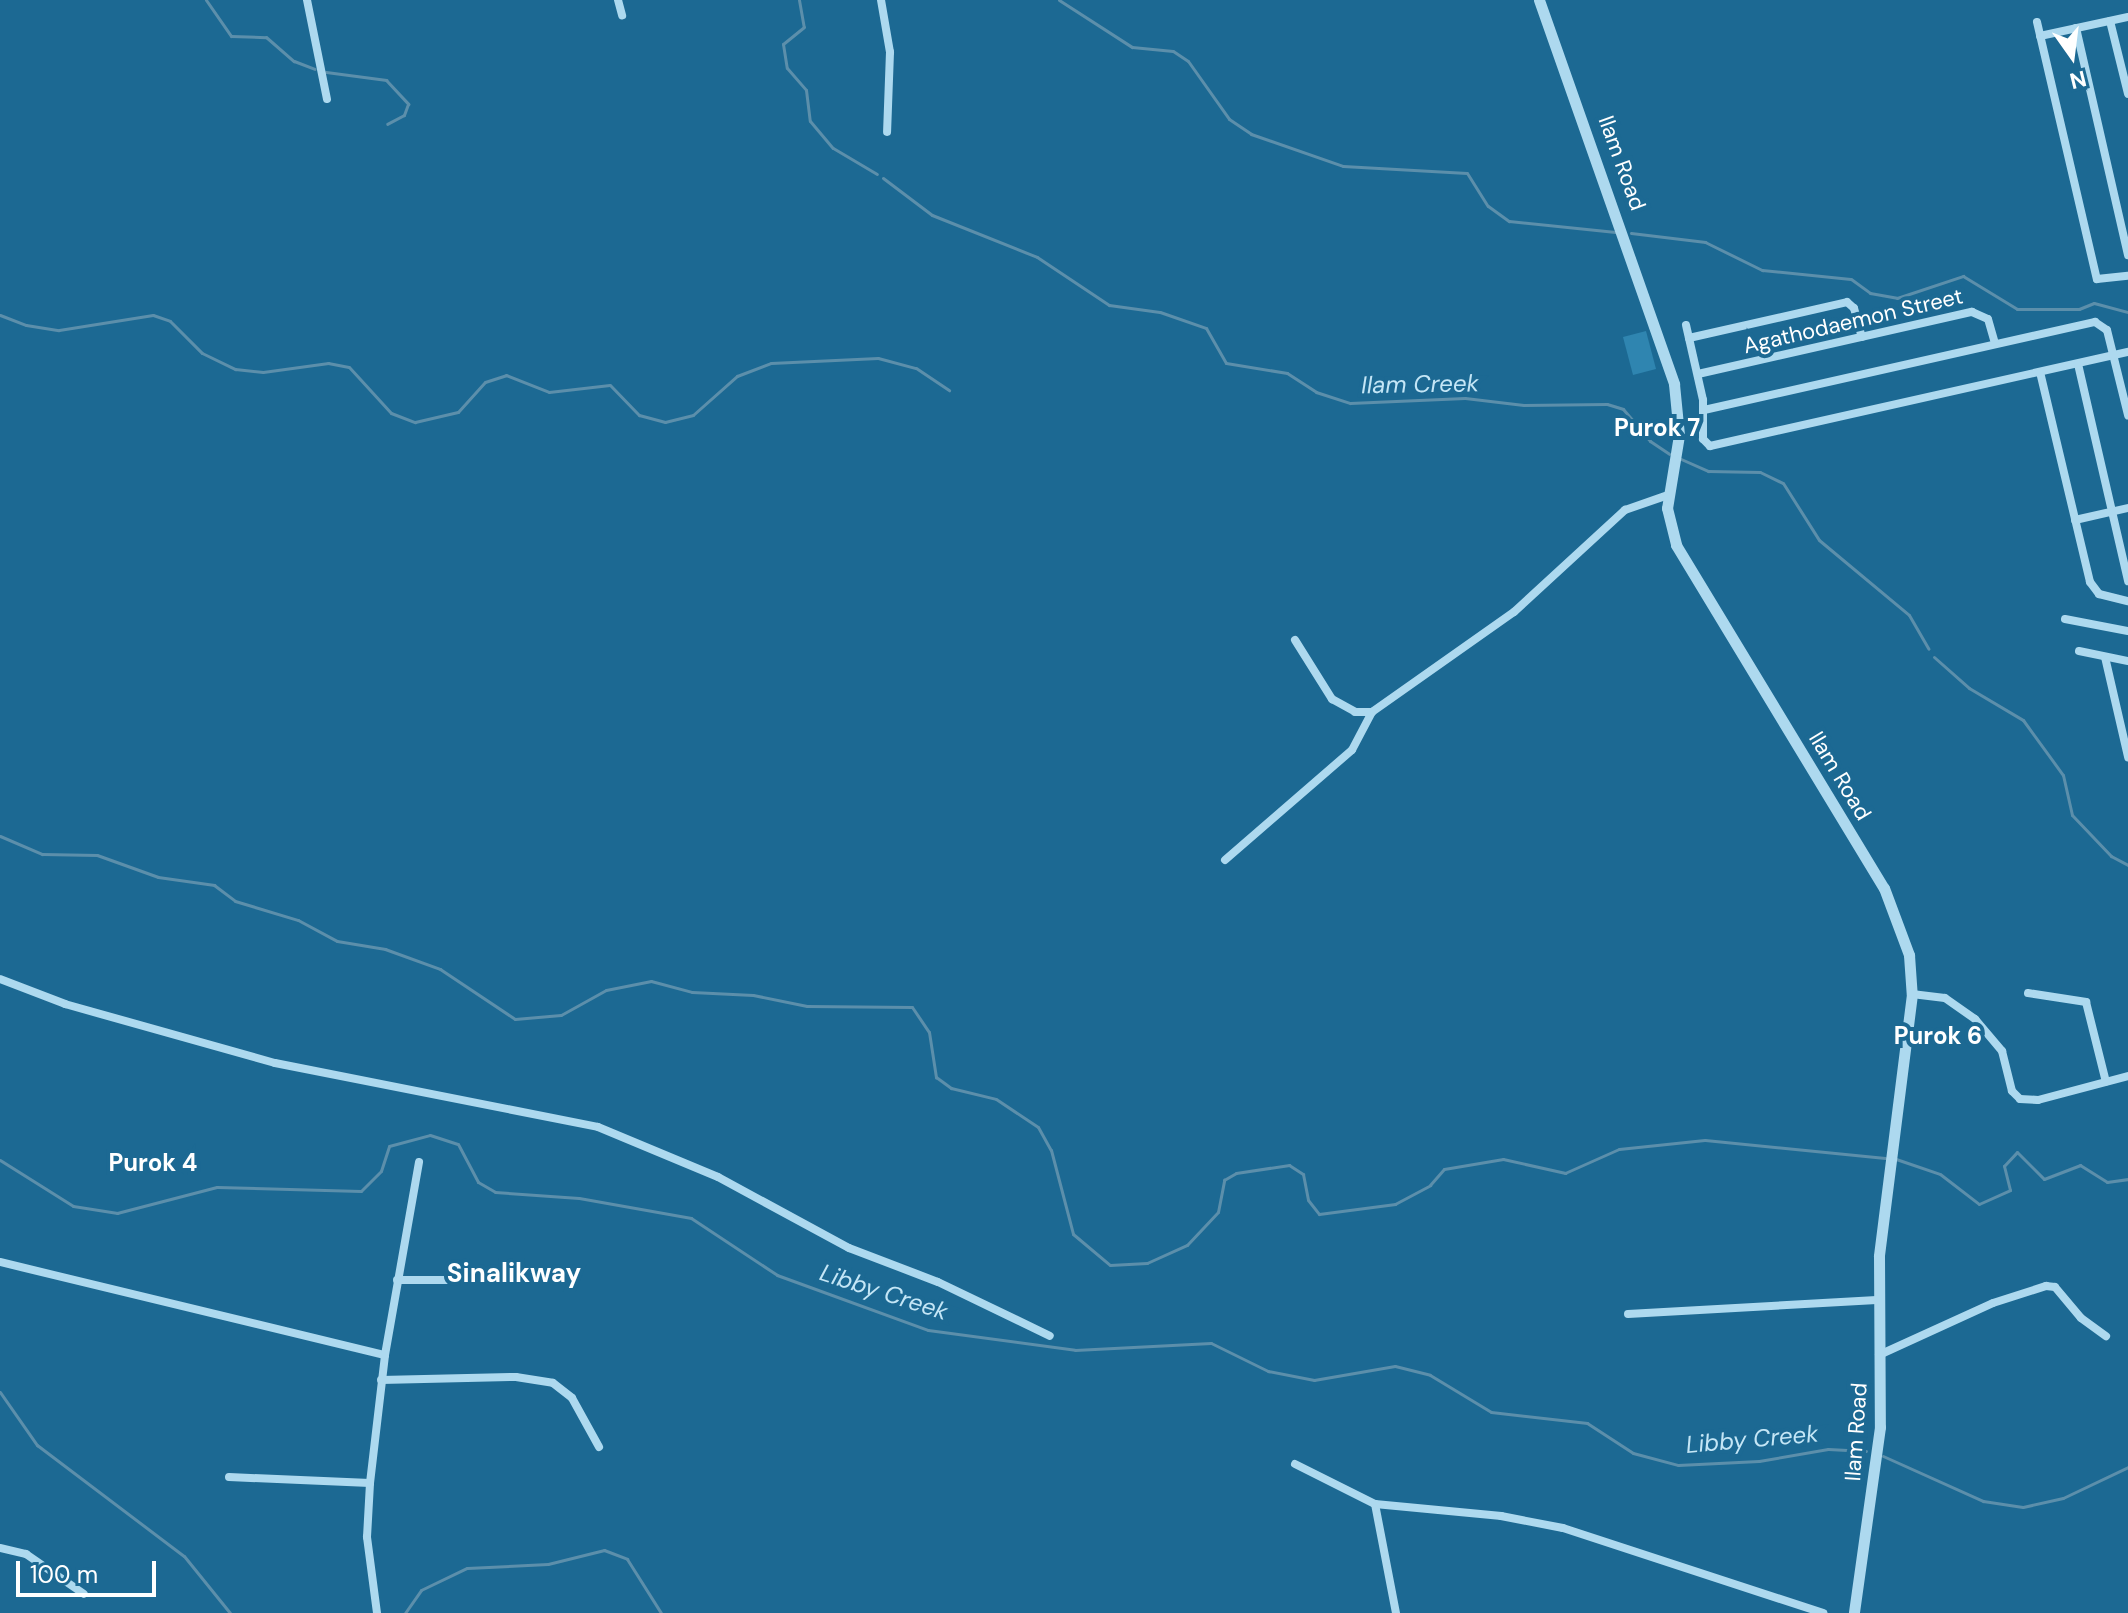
<!DOCTYPE html>
<html>
<head>
<meta charset="utf-8">
<style>
  body { margin:0 }
  #map { position:relative; width:2128px; height:1613px; overflow:hidden; background:#1c6993; font-family:"DM Sans",sans-serif }
  div>[style] { position:absolute }
  [style*='--x'] { left:calc(var(--x)*1px); top:calc(var(--y)*1px); width:calc(var(--w)*1px); rotate:calc(var(--a)*1deg) }
  .green>* { inset:0; background:#2f85b0 }
  .stream>* { height:3px; margin:-1.5px; padding:0 1.5px; transform-origin:1.5px; border-radius:1.5px; background:#5c8fab }
  .minor>* { height:8px; margin:-4px; padding:0 4px; transform-origin:4px; border-radius:4px; background:#add9ef }
  .tertiary>* { height:11px; margin:-5.5px; padding:0 5.5px; transform-origin:5.5px; border-radius:5.5px; background:#add9ef }
  span { translate:-50% -50%; white-space:nowrap; text-align:center; line-height:1.15; -webkit-text-stroke:8px #1c6993; paint-order:stroke }
  .street-label { font-size:22px; color:#fff }
  .water-label { font-size:24px; color:#c4e6f6; font-style:italic }
  .neighbourhood-label { font-size:24px; color:#fff; font-weight:700 }
  .quarter-label { font-size:26px; color:#fff; font-weight:700 }
  .north { position:absolute; left:2032px; top:16px; width:80px; height:80px; -webkit-text-stroke:6px #1c6993; paint-order:stroke; rotate:166deg; font-size:22px; font-weight:700; line-height:32px; text-align:center; color:#fff }
  .north::after { content:''; display:block; margin:auto; width:28px; height:36px; background:#fff; clip-path:polygon(50% 0,100% 100%,50% 72%,0 100%) }
  .scale { position:absolute; left:16px; top:1561px; width:140px; height:36px; box-sizing:border-box; border:4px solid #fff; border-top:0; padding-left:10px; font-size:24px; line-height:28px; white-space:nowrap; color:#fff; -webkit-text-stroke:6px #1c6993; paint-order:stroke }
</style>
</head>
<body>
<div id="map">
  <div class="green">
    <i style="clip-path:polygon(1646px 331px,1656px 369px,1633px 375px,1623px 337px)"></i>
  </div>
  <div class="stream">
    <i style="--x:206;--y:0;--w:44;--a:55.2"></i>
    <i style="--x:231;--y:36;--w:35;--a:2"></i>
    <i style="--x:266;--y:37;--w:37;--a:41"></i>
    <i style="--x:294;--y:61;--w:22;--a:21"></i>
    <i style="--x:799;--y:0;--w:27;--a:80"></i>
    <i style="--x:804;--y:27;--w:27;--a:141"></i>
    <i style="--x:783;--y:44;--w:24;--a:81"></i>
    <i style="--x:787;--y:68;--w:29;--a:49"></i>
    <i style="--x:806;--y:90;--w:31;--a:83"></i>
    <i style="--x:810;--y:121;--w:35;--a:50"></i>
    <i style="--x:833;--y:148;--w:51;--a:30.6"></i>
    <i style="--x:1059;--y:0;--w:87;--a:32.8"></i>
    <i style="--x:1132;--y:47;--w:41;--a:5.6"></i>
    <i style="--x:1173;--y:51;--w:18;--a:34"></i>
    <i style="--x:1188;--y:61;--w:71;--a:54.7"></i>
    <i style="--x:1229;--y:119;--w:27;--a:34"></i>
    <i style="--x:1251;--y:134;--w:97;--a:19.2"></i>
    <i style="--x:1343;--y:166;--w:124;--a:3.2"></i>
    <i style="--x:1467;--y:173;--w:39;--a:58"></i>
    <i style="--x:1488;--y:206;--w:26;--a:36"></i>
    <i style="--x:1509;--y:221;--w:107;--a:5.9"></i>
    <i style="--x:326;--y:72;--w:61;--a:7.6"></i>
    <i style="--x:386;--y:80;--w:33;--a:47"></i>
    <i style="--x:408;--y:104;--w:12;--a:110"></i>
    <i style="--x:404;--y:115;--w:19;--a:152"></i>
    <i style="--x:883;--y:178;--w:61;--a:37.1"></i>
    <i style="--x:932;--y:215;--w:113;--a:21.8"></i>
    <i style="--x:1037;--y:257;--w:87;--a:33.7"></i>
    <i style="--x:1109;--y:305;--w:51;--a:7.8"></i>
    <i style="--x:1160;--y:312;--w:49;--a:19.2"></i>
    <i style="--x:1206;--y:328;--w:40;--a:60.3"></i>
    <i style="--x:1226;--y:363;--w:62;--a:9.3"></i>
    <i style="--x:1287;--y:373;--w:35;--a:33"></i>
    <i style="--x:1316;--y:392;--w:36;--a:18"></i>
    <i style="--x:1350;--y:403;--w:115;--a:-2.5"></i>
    <i style="--x:1465;--y:398;--w:59;--a:6.8"></i>
    <i style="--x:1524;--y:405;--w:83;--a:-0.7"></i>
    <i style="--x:1607;--y:404;--w:17;--a:17"></i>
    <i style="--x:1623;--y:409;--w:42;--a:49.8"></i>
    <i style="--x:1650;--y:441;--w:23;--a:34"></i>
    <i style="--x:1631;--y:233;--w:75;--a:6.9"></i>
    <i style="--x:1705;--y:242;--w:64;--a:26.2"></i>
    <i style="--x:1762;--y:270;--w:89;--a:5.8"></i>
    <i style="--x:1851;--y:279;--w:24;--a:36"></i>
    <i style="--x:1870;--y:293;--w:27;--a:10"></i>
    <i style="--x:1897;--y:298;--w:70;--a:-18.4"></i>
    <i style="--x:1963;--y:276;--w:63;--a:31.4"></i>
    <i style="--x:2017;--y:309;--w:62;--a:0"></i>
    <i style="--x:2079;--y:309;--w:16;--a:-22"></i>
    <i style="--x:2094;--y:303;--w:35;--a:15"></i>
    <i style="--x:0;--y:315;--w:28;--a:21"></i>
    <i style="--x:26;--y:325;--w:33;--a:9"></i>
    <i style="--x:59;--y:330;--w:95;--a:-9.1"></i>
    <i style="--x:153;--y:315;--w:18;--a:19"></i>
    <i style="--x:170;--y:321;--w:45;--a:45"></i>
    <i style="--x:202;--y:353;--w:37;--a:26"></i>
    <i style="--x:235;--y:369;--w:28;--a:6"></i>
    <i style="--x:263;--y:372;--w:66;--a:-7.9"></i>
    <i style="--x:328;--y:363;--w:21;--a:11"></i>
    <i style="--x:349;--y:367;--w:62;--a:47.6"></i>
    <i style="--x:391;--y:413;--w:26;--a:21"></i>
    <i style="--x:415;--y:422;--w:44;--a:-13.1"></i>
    <i style="--x:458;--y:412;--w:40;--a:-48"></i>
    <i style="--x:485;--y:382;--w:22;--a:-18"></i>
    <i style="--x:506;--y:375;--w:46;--a:21.6"></i>
    <i style="--x:549;--y:392;--w:61;--a:-6.5"></i>
    <i style="--x:610;--y:385;--w:42;--a:46"></i>
    <i style="--x:639;--y:415;--w:27;--a:15"></i>
    <i style="--x:665;--y:422;--w:29;--a:-14"></i>
    <i style="--x:693;--y:415;--w:59;--a:-41.6"></i>
    <i style="--x:737;--y:376;--w:36;--a:-21"></i>
    <i style="--x:771;--y:363;--w:107;--a:-2.7"></i>
    <i style="--x:878;--y:358;--w:39;--a:15"></i>
    <i style="--x:916;--y:368;--w:40;--a:34"></i>
    <i style="--x:1681;--y:459;--w:30;--a:24"></i>
    <i style="--x:1708;--y:471;--w:52;--a:1.1"></i>
    <i style="--x:1760;--y:472;--w:25;--a:26"></i>
    <i style="--x:1783;--y:483;--w:67;--a:57.7"></i>
    <i style="--x:1819;--y:540;--w:117;--a:39.8"></i>
    <i style="--x:1909;--y:615;--w:39;--a:60"></i>
    <i style="--x:1934;--y:657;--w:47;--a:41.5"></i>
    <i style="--x:1969;--y:688;--w:63;--a:30.7"></i>
    <i style="--x:2023;--y:720;--w:68;--a:54"></i>
    <i style="--x:2063;--y:775;--w:41;--a:77.3"></i>
    <i style="--x:2072;--y:815;--w:57;--a:46.4"></i>
    <i style="--x:2111;--y:856;--w:19;--a:28"></i>
    <i style="--x:0;--y:836;--w:46;--a:23.2"></i>
    <i style="--x:42;--y:854;--w:55;--a:1"></i>
    <i style="--x:97;--y:855;--w:65;--a:19.8"></i>
    <i style="--x:158;--y:877;--w:57;--a:8.1"></i>
    <i style="--x:214;--y:885;--w:26;--a:37"></i>
    <i style="--x:235;--y:901;--w:66;--a:16.8"></i>
    <i style="--x:298;--y:920;--w:44;--a:28.3"></i>
    <i style="--x:337;--y:941;--w:49;--a:9.5"></i>
    <i style="--x:385;--y:949;--w:59;--a:20"></i>
    <i style="--x:440;--y:969;--w:90;--a:33.7"></i>
    <i style="--x:515;--y:1019;--w:46;--a:-5"></i>
    <i style="--x:561;--y:1015;--w:51;--a:-29.1"></i>
    <i style="--x:606;--y:990;--w:46;--a:-11.3"></i>
    <i style="--x:651;--y:981;--w:42;--a:15"></i>
    <i style="--x:692;--y:992;--w:61;--a:2.8"></i>
    <i style="--x:753;--y:995;--w:55;--a:11.5"></i>
    <i style="--x:807;--y:1006;--w:105;--a:0.5"></i>
    <i style="--x:912;--y:1007;--w:30;--a:56"></i>
    <i style="--x:929;--y:1032;--w:46;--a:81.2"></i>
    <i style="--x:936;--y:1077;--w:19;--a:36"></i>
    <i style="--x:951;--y:1088;--w:46;--a:13.7"></i>
    <i style="--x:996;--y:1099;--w:50;--a:33.7"></i>
    <i style="--x:1038;--y:1127;--w:26;--a:61"></i>
    <i style="--x:1051;--y:1150;--w:87;--a:75.3"></i>
    <i style="--x:1073;--y:1234;--w:48;--a:40"></i>
    <i style="--x:1110;--y:1265;--w:37;--a:-3"></i>
    <i style="--x:1147;--y:1263;--w:44;--a:-24.2"></i>
    <i style="--x:1187;--y:1245;--w:45;--a:-46.8"></i>
    <i style="--x:1218;--y:1212;--w:33;--a:-79"></i>
    <i style="--x:1224;--y:1180;--w:14;--a:-30"></i>
    <i style="--x:1236;--y:1173;--w:54;--a:-8.6"></i>
    <i style="--x:1289;--y:1165;--w:17;--a:33"></i>
    <i style="--x:1303;--y:1174;--w:26;--a:79"></i>
    <i style="--x:1308;--y:1200;--w:18;--a:52"></i>
    <i style="--x:1319;--y:1214;--w:77;--a:-7.5"></i>
    <i style="--x:1395;--y:1204;--w:40;--a:-28"></i>
    <i style="--x:1430;--y:1185;--w:21;--a:-49"></i>
    <i style="--x:1444;--y:1169;--w:60;--a:-9.6"></i>
    <i style="--x:1503;--y:1159;--w:64;--a:12.7"></i>
    <i style="--x:1565;--y:1173;--w:59;--a:-24"></i>
    <i style="--x:1619;--y:1149;--w:86;--a:-6"></i>
    <i style="--x:1705;--y:1140;--w:181;--a:5.7"></i>
    <i style="--x:1896;--y:1159;--w:46;--a:18.8"></i>
    <i style="--x:1940;--y:1174;--w:49;--a:37.6"></i>
    <i style="--x:1979;--y:1204;--w:34;--a:-24"></i>
    <i style="--x:2010;--y:1190;--w:25;--a:-104"></i>
    <i style="--x:2004;--y:1166;--w:19;--a:-47"></i>
    <i style="--x:2017;--y:1152;--w:38;--a:45"></i>
    <i style="--x:2044;--y:1179;--w:39;--a:-21"></i>
    <i style="--x:2080;--y:1165;--w:32;--a:32"></i>
    <i style="--x:2107;--y:1182;--w:21;--a:-8"></i>
    <i style="--x:0;--y:1160;--w:86;--a:32.2"></i>
    <i style="--x:73;--y:1206;--w:45;--a:9"></i>
    <i style="--x:117;--y:1213;--w:103;--a:-14.6"></i>
    <i style="--x:217;--y:1187;--w:144;--a:1.6"></i>
    <i style="--x:361;--y:1191;--w:28;--a:-45"></i>
    <i style="--x:381;--y:1171;--w:26;--a:-72"></i>
    <i style="--x:389;--y:1146;--w:42;--a:-15"></i>
    <i style="--x:430;--y:1135;--w:29;--a:18"></i>
    <i style="--x:458;--y:1144;--w:43;--a:62.2"></i>
    <i style="--x:478;--y:1182;--w:20;--a:30"></i>
    <i style="--x:495;--y:1192;--w:84;--a:4.1"></i>
    <i style="--x:579;--y:1198;--w:114;--a:10.1"></i>
    <i style="--x:691;--y:1218;--w:103;--a:33.5"></i>
    <i style="--x:777;--y:1275;--w:161;--a:20"></i>
    <i style="--x:928;--y:1330;--w:148;--a:7.7"></i>
    <i style="--x:1075;--y:1350;--w:136;--a:-2.9"></i>
    <i style="--x:1211;--y:1343;--w:64;--a:26.2"></i>
    <i style="--x:1268;--y:1371;--w:47;--a:11.1"></i>
    <i style="--x:1314;--y:1380;--w:82;--a:-9.8"></i>
    <i style="--x:1395;--y:1366;--w:36;--a:14"></i>
    <i style="--x:1430;--y:1375;--w:71;--a:31.2"></i>
    <i style="--x:1491;--y:1412;--w:97;--a:6.5"></i>
    <i style="--x:1587;--y:1423;--w:55;--a:33.1"></i>
    <i style="--x:1633;--y:1453;--w:47;--a:14.9"></i>
    <i style="--x:1678;--y:1465;--w:81;--a:-2.8"></i>
    <i style="--x:1759;--y:1461;--w:70;--a:-9.9"></i>
    <i style="--x:1828;--y:1449;--w:38;--a:3"></i>
    <i style="--x:0;--y:1392;--w:65;--a:55.1"></i>
    <i style="--x:37;--y:1445;--w:184;--a:37.1"></i>
    <i style="--x:184;--y:1556;--w:73;--a:51.1"></i>
    <i style="--x:1883;--y:1456;--w:110;--a:24.2"></i>
    <i style="--x:1983;--y:1501;--w:40;--a:8.5"></i>
    <i style="--x:2023;--y:1507;--w:41;--a:-12.7"></i>
    <i style="--x:2063;--y:1498;--w:72;--a:-25.5"></i>
    <i style="--x:405;--y:1613;--w:28;--a:-55"></i>
    <i style="--x:421;--y:1590;--w:51;--a:-25.6"></i>
    <i style="--x:467;--y:1568;--w:81;--a:-2.8"></i>
    <i style="--x:548;--y:1564;--w:58;--a:-14"></i>
    <i style="--x:604;--y:1550;--w:25;--a:21"></i>
    <i style="--x:627;--y:1559;--w:64;--a:57.8"></i>
  </div>
  <div class="minor">
    <i style="--x:307;--y:0;--w:101;--a:78.6"></i>
    <i style="--x:618;--y:0;--w:16;--a:75"></i>
    <i style="--x:881;--y:0;--w:53;--a:80.2"></i>
    <i style="--x:890;--y:52;--w:80;--a:92.1"></i>
    <i style="--x:2110;--y:21;--w:75;--a:76.1"></i>
    <i style="--x:2037;--y:22;--w:264;--a:76.9"></i>
    <i style="--x:2097;--y:279;--w:31;--a:-6"></i>
    <i style="--x:2076;--y:28;--w:233;--a:77.1"></i>
    <i style="--x:2040;--y:36;--w:90;--a:-12.2"></i>
    <i style="--x:1686;--y:325;--w:77;--a:77.2"></i>
    <i style="--x:1703;--y:400;--w:39;--a:90"></i>
    <i style="--x:1703;--y:439;--w:10;--a:45"></i>
    <i style="--x:1710;--y:446;--w:428;--a:-12.7"></i>
    <i style="--x:1689;--y:338;--w:162;--a:-12.8"></i>
    <i style="--x:1847;--y:302;--w:9;--a:41"></i>
    <i style="--x:1854;--y:308;--w:30;--a:75"></i>
    <i style="--x:2078;--y:364;--w:223;--a:77"></i>
    <i style="--x:2040;--y:372;--w:216;--a:76.6"></i>
    <i style="--x:2090;--y:582;--w:15;--a:53"></i>
    <i style="--x:2099;--y:594;--w:30;--a:14"></i>
    <i style="--x:1698;--y:374;--w:281;--a:-12.8"></i>
    <i style="--x:1972;--y:312;--w:17;--a:24"></i>
    <i style="--x:1988;--y:319;--w:26;--a:74"></i>
    <i style="--x:1704;--y:410;--w:401;--a:-12.7"></i>
    <i style="--x:2095;--y:322;--w:14;--a:34"></i>
    <i style="--x:2107;--y:330;--w:88;--a:76.1"></i>
    <i style="--x:2075;--y:520;--w:54;--a:-12.8"></i>
    <i style="--x:2065;--y:619;--w:64;--a:10.8"></i>
    <i style="--x:1295;--y:640;--w:70;--a:57.9"></i>
    <i style="--x:1332;--y:699;--w:26;--a:29"></i>
    <i style="--x:1355;--y:712;--w:17;--a:0"></i>
    <i style="--x:1372;--y:712;--w:174;--a:-35.2"></i>
    <i style="--x:1514;--y:612;--w:151;--a:-42.6"></i>
    <i style="--x:1625;--y:510;--w:46;--a:-19.2"></i>
    <i style="--x:2079;--y:651;--w:50;--a:11.5"></i>
    <i style="--x:2105;--y:657;--w:103;--a:77"></i>
    <i style="--x:1225;--y:860;--w:168;--a:-40.9"></i>
    <i style="--x:1352;--y:750;--w:43;--a:-62.2"></i>
    <i style="--x:0;--y:979;--w:70;--a:21"></i>
    <i style="--x:65;--y:1004;--w:218;--a:15.7"></i>
    <i style="--x:275;--y:1063;--w:329;--a:11.2"></i>
    <i style="--x:598;--y:1127;--w:130;--a:22.6"></i>
    <i style="--x:718;--y:1177;--w:149;--a:28.5"></i>
    <i style="--x:849;--y:1248;--w:95;--a:20.9"></i>
    <i style="--x:938;--y:1282;--w:124;--a:25.7"></i>
    <i style="--x:2028;--y:993;--w:59;--a:8.8"></i>
    <i style="--x:2086;--y:1002;--w:82;--a:76"></i>
    <i style="--x:1912;--y:994;--w:33;--a:7"></i>
    <i style="--x:1945;--y:998;--w:37;--a:35"></i>
    <i style="--x:1975;--y:1019;--w:42;--a:49.8"></i>
    <i style="--x:2002;--y:1051;--w:41;--a:76"></i>
    <i style="--x:2012;--y:1091;--w:11;--a:45"></i>
    <i style="--x:2020;--y:1099;--w:18;--a:3"></i>
    <i style="--x:2038;--y:1100;--w:93;--a:-14.9"></i>
    <i style="--x:0;--y:1262;--w:396;--a:13.6"></i>
    <i style="--x:397;--y:1280;--w:63;--a:0"></i>
    <i style="--x:1628;--y:1314;--w:249;--a:-3.2"></i>
    <i style="--x:1879;--y:1355;--w:125;--a:-24.5"></i>
    <i style="--x:1993;--y:1303;--w:56;--a:-17.8"></i>
    <i style="--x:2046;--y:1286;--w:9;--a:6"></i>
    <i style="--x:2055;--y:1287;--w:40;--a:50"></i>
    <i style="--x:2081;--y:1318;--w:31;--a:36"></i>
    <i style="--x:381;--y:1380;--w:135;--a:-1.3"></i>
    <i style="--x:516;--y:1377;--w:37;--a:9"></i>
    <i style="--x:553;--y:1383;--w:24;--a:38"></i>
    <i style="--x:572;--y:1398;--w:56;--a:61.1"></i>
    <i style="--x:1295;--y:1464;--w:89;--a:26.6"></i>
    <i style="--x:1375;--y:1504;--w:127;--a:5.4"></i>
    <i style="--x:1501;--y:1516;--w:63;--a:11"></i>
    <i style="--x:1563;--y:1528;--w:274;--a:18.1"></i>
    <i style="--x:229;--y:1477;--w:141;--a:2.4"></i>
    <i style="--x:1375;--y:1504;--w:111;--a:79.1"></i>
    <i style="--x:0;--y:1548;--w:27;--a:13"></i>
    <i style="--x:26;--y:1554;--w:70;--a:34.6"></i>
    <i style="--x:377;--y:1613;--w:77;--a:-97.5"></i>
    <i style="--x:367;--y:1537;--w:54;--a:-86.8"></i>
    <i style="--x:370;--y:1483;--w:129;--a:-83.3"></i>
    <i style="--x:385;--y:1355;--w:196;--a:-80"></i>
  </div>
  <div class="tertiary">
    <i style="--x:1539;--y:0;--w:407;--a:70.6"></i>
    <i style="--x:1674;--y:384;--w:51;--a:84.4"></i>
    <i style="--x:1679;--y:435;--w:74;--a:99.3"></i>
    <i style="--x:1667;--y:508;--w:38;--a:76"></i>
    <i style="--x:1676;--y:545;--w:401;--a:58.8"></i>
    <i style="--x:1884;--y:888;--w:72;--a:69.5"></i>
    <i style="--x:1909;--y:955;--w:39;--a:86"></i>
    <i style="--x:1912;--y:994;--w:264;--a:97.2"></i>
    <i style="--x:1879;--y:1256;--w:171;--a:89.7"></i>
    <i style="--x:1880;--y:1427;--w:188;--a:98"></i>
  </div>
  <div class="street-label">
    <span style="left:1622px;top:163px;rotate:70deg">Ilam Road</span>
    <span style="left:1853px;top:321px;rotate:-13deg">Agathodaemon Street</span>
    <span style="left:1840px;top:776px;rotate:59deg">Ilam Road</span>
    <span style="left:1856px;top:1432px;rotate:-86deg">Ilam Road</span>
  </div>
  <div class="water-label">
    <span style="left:1420px;top:384px;rotate:-1deg">Ilam Creek</span>
    <span style="left:884px;top:1292px;rotate:18deg">Libby Creek</span>
    <span style="left:1752px;top:1439px;rotate:-5deg">Libby Creek</span>
  </div>
  <div class="neighbourhood-label">
    <span style="left:1657px;top:428px">Purok 7</span>
    <span style="left:1938px;top:1036px">Purok 6</span>
    <span style="left:153px;top:1163px">Purok 4</span>
  </div>
  <div class="quarter-label">
    <span style="left:514px;top:1274px">Sinalikway</span>
  </div>
  <div class="north">N</div>
  <div class="scale">100 m</div>
</div>
</body>
</html>
